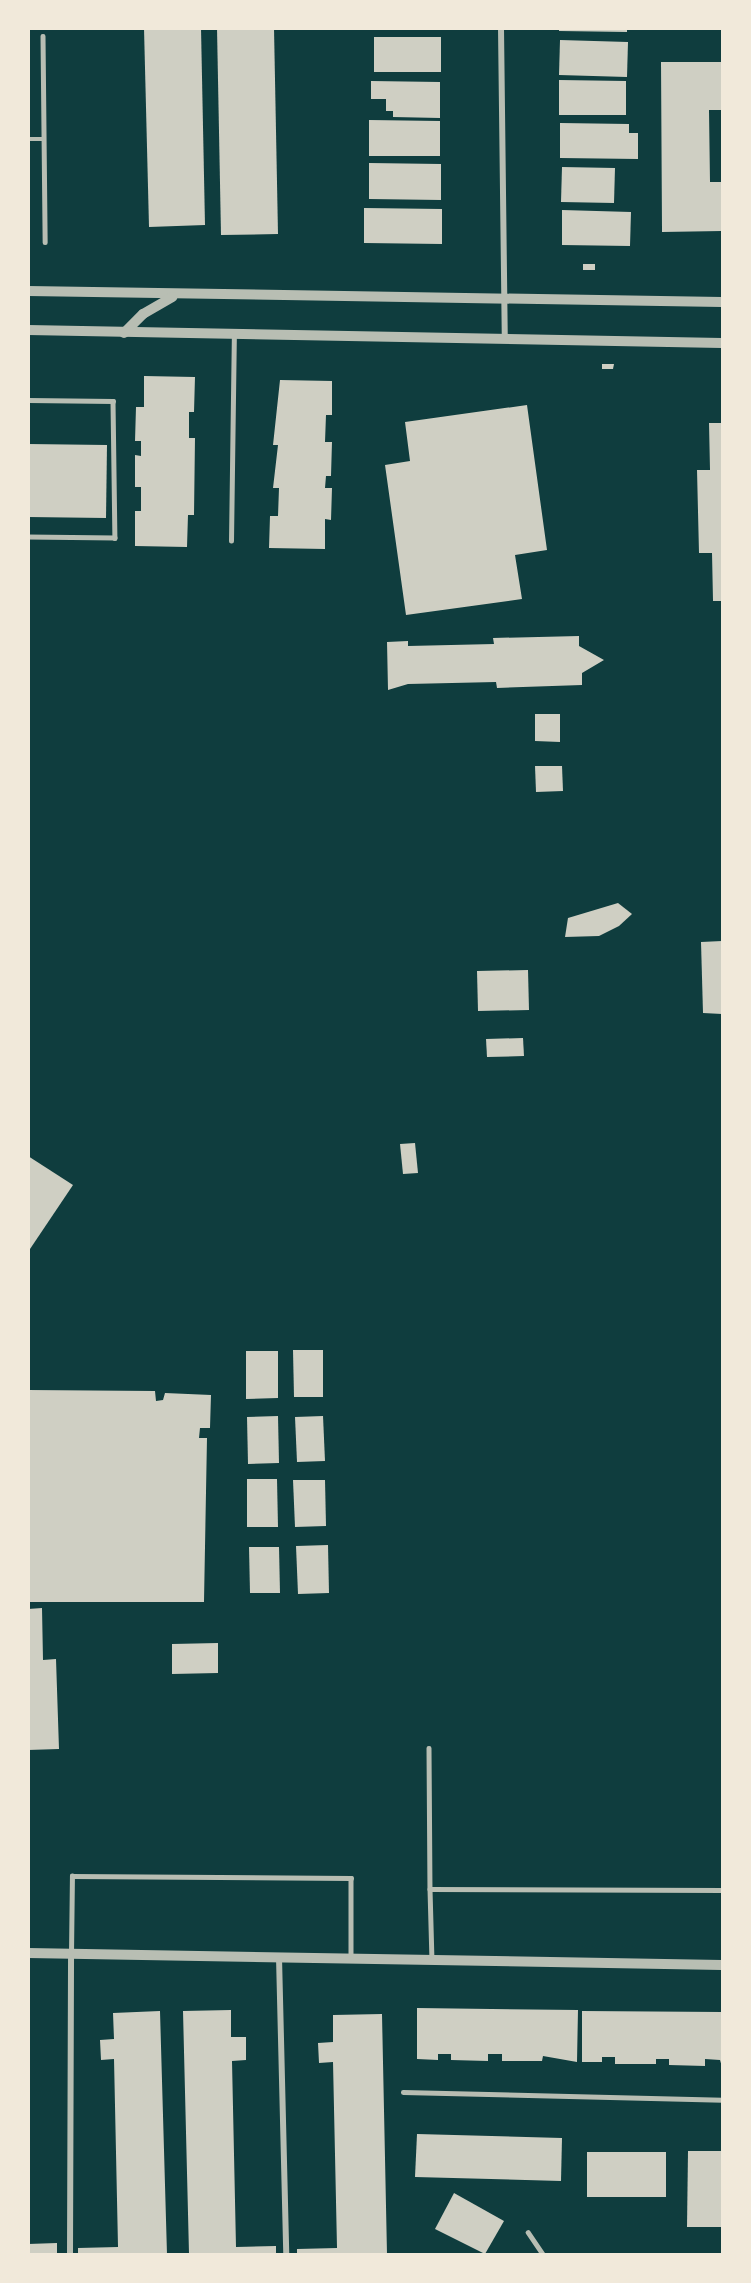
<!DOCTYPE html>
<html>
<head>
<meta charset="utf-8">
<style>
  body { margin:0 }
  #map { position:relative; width:751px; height:2283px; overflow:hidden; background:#0f3d3e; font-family:"PT Serif",serif }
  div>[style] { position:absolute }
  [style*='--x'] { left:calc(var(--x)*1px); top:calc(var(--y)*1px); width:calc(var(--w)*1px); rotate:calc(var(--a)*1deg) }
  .building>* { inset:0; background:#cfcfc3 }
  .service>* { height:4.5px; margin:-2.25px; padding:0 2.25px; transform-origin:2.25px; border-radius:2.25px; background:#b8beb3 }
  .minor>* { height:6px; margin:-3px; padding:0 3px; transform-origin:3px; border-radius:3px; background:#b8beb3 }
  .tertiary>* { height:10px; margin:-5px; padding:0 5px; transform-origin:5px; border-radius:5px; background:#b8beb3 }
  span { translate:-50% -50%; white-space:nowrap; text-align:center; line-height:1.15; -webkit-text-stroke:6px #f1e9da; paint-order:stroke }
  .frame { position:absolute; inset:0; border:30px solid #f1e9da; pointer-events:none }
</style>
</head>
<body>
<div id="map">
  <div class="building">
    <i style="clip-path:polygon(144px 28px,201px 28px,205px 225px,149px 227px)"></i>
    <i style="clip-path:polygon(217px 28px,274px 28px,278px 234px,221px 235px)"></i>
    <i style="clip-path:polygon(559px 28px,627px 28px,627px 32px,559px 31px)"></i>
    <i style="clip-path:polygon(374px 37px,441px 37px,441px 72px,374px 72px)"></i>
    <i style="clip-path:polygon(560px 40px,628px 42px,627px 77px,559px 75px)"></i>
    <i style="clip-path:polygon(661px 62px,722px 62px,722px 110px,709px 110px,710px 182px,722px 182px,722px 231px,662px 232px)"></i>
    <i style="clip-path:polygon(559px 80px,626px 81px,626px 115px,559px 115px)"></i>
    <i style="clip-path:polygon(371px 81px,440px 82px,440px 118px,393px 117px,393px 111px,386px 111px,386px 99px,371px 99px)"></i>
    <i style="clip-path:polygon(369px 120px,440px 121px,440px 156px,369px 156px)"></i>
    <i style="clip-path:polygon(560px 123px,629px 124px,629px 133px,638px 133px,638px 159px,560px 158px)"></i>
    <i style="clip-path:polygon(369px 163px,441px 164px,441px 200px,369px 199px)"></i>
    <i style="clip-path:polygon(562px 167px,615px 168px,614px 203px,561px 202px)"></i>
    <i style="clip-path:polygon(364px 208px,442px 209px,442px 244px,364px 243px)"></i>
    <i style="clip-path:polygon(562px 210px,631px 212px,630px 246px,562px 245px)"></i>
    <i style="clip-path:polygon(583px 264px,595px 264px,595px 270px,583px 270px)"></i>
    <i style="clip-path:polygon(602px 364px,614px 364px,613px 369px,602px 369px)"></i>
    <i style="clip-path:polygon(144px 376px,195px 377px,194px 412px,189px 412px,189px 438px,195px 438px,194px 515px,188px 515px,187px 547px,135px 546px,135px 511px,141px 511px,141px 487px,135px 487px,135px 455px,141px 456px,141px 441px,135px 441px,136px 407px,144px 407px)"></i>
    <i style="clip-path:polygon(280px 380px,332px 381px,332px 415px,326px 415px,325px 442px,332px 442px,331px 476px,326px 476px,325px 488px,332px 488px,331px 520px,325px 519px,325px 549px,269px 548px,270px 516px,278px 516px,279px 488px,273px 488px,278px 445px,273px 445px)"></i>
    <i style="clip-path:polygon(527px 405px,547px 550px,515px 555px,522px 599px,406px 615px,385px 465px,410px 461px,405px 422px)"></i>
    <i style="clip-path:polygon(709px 423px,722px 423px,722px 601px,713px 601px,712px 553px,699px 553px,697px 470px,710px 470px)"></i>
    <i style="clip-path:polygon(28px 444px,107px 445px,106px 518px,28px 517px)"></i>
    <i style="clip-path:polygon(579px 636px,579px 646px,604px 660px,582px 673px,582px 685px,497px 688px,496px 682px,408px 684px,388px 690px,387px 642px,408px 641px,408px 646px,494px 644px,493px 638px)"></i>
    <i style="clip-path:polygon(535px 714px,560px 714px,560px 742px,535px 741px)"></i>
    <i style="clip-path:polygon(535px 766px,562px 766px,563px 791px,536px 792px)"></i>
    <i style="clip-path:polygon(618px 903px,632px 914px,619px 926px,599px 936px,565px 937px,568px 918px)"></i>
    <i style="clip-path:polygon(722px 941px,722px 1014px,703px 1013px,701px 942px)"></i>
    <i style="clip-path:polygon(528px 970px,529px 1010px,478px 1011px,477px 971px)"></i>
    <i style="clip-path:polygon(523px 1038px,524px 1056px,487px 1057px,486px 1039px)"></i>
    <i style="clip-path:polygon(415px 1143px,418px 1173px,403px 1174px,400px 1144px)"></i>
    <i style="clip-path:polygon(28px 1156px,73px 1185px,28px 1252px)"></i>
    <i style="clip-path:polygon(293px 1350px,323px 1350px,323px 1397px,294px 1397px)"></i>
    <i style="clip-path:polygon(246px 1351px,278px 1351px,278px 1398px,246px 1399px)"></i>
    <i style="clip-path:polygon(28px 1390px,155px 1391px,156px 1401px,163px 1400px,165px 1393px,211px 1395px,210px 1428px,200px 1428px,199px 1438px,207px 1438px,204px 1602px,28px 1602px)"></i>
    <i style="clip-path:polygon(278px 1416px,279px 1463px,248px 1464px,247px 1417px)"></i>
    <i style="clip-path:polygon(323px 1416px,325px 1461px,297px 1462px,295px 1417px)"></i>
    <i style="clip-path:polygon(247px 1479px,277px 1479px,278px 1527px,247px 1527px)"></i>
    <i style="clip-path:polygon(293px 1480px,325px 1480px,326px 1526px,295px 1527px)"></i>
    <i style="clip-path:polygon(328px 1545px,329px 1593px,298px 1594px,296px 1546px)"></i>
    <i style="clip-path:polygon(249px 1547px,279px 1547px,280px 1593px,250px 1593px)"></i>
    <i style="clip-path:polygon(42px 1608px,43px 1660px,56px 1659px,59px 1749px,28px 1750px,28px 1609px)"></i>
    <i style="clip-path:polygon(218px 1643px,218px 1673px,172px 1674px,172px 1644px)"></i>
    <i style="clip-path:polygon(417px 2008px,578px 2010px,577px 2062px,543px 2056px,542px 2061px,502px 2061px,502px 2054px,488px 2054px,488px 2061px,451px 2060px,451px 2054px,438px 2054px,438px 2060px,417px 2059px)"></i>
    <i style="clip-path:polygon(231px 2010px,231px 2037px,246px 2037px,246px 2060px,232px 2061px,236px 2247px,276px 2246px,276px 2254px,189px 2254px,183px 2011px)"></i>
    <i style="clip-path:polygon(160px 2011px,167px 2254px,78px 2254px,78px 2248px,118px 2247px,114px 2059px,101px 2060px,100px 2040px,114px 2039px,113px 2013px)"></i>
    <i style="clip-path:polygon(582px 2011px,722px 2012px,722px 2067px,720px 2060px,705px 2059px,705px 2066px,669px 2065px,669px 2059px,656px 2059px,656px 2064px,615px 2064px,615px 2057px,602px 2057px,602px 2062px,582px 2062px)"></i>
    <i style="clip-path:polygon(382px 2014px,387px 2254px,297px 2254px,297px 2249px,337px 2248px,333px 2062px,319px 2063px,318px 2043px,333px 2042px,333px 2015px)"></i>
    <i style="clip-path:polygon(417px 2134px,562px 2138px,561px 2181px,415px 2177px)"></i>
    <i style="clip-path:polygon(688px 2151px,722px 2151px,722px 2227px,687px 2227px)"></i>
    <i style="clip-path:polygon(587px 2152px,666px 2152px,666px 2197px,587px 2197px)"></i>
    <i style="clip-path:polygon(454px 2193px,504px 2221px,485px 2254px,435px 2229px)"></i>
    <i style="clip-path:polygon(57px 2243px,57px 2254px,28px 2254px,28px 2244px)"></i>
  </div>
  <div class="service">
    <i style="--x:43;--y:36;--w:206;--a:89.4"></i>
    <i style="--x:28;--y:139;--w:14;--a:0"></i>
    <i style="--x:28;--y:400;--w:85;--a:0.7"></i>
    <i style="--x:113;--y:401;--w:137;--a:89.2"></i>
    <i style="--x:115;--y:538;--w:87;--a:-179.3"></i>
    <i style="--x:231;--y:541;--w:205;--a:-89.2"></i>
    <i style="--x:429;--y:1748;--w:141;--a:89.6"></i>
    <i style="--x:430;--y:1889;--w:292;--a:0.2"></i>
    <i style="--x:430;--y:1889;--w:71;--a:88.4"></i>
    <i style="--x:71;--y:1954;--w:78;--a:-89.3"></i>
    <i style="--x:72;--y:1876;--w:279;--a:0.4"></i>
    <i style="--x:351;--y:1878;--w:80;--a:90"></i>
    <i style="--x:403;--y:2092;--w:319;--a:1.4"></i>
    <i style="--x:528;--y:2232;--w:27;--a:56"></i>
  </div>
  <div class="minor">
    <i style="--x:501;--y:28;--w:311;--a:89.3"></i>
    <i style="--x:279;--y:1957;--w:297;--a:88.6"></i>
    <i style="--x:70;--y:2254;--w:300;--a:-89.8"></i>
  </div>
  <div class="tertiary">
    <i style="--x:28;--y:291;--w:694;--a:0.91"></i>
    <i style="--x:28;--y:330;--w:694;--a:1.07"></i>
    <i style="--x:124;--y:333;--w:27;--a:-45"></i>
    <i style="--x:143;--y:314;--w:34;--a:-30"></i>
    <i style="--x:28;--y:1953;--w:694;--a:0.99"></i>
  </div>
  <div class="frame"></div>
</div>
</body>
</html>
